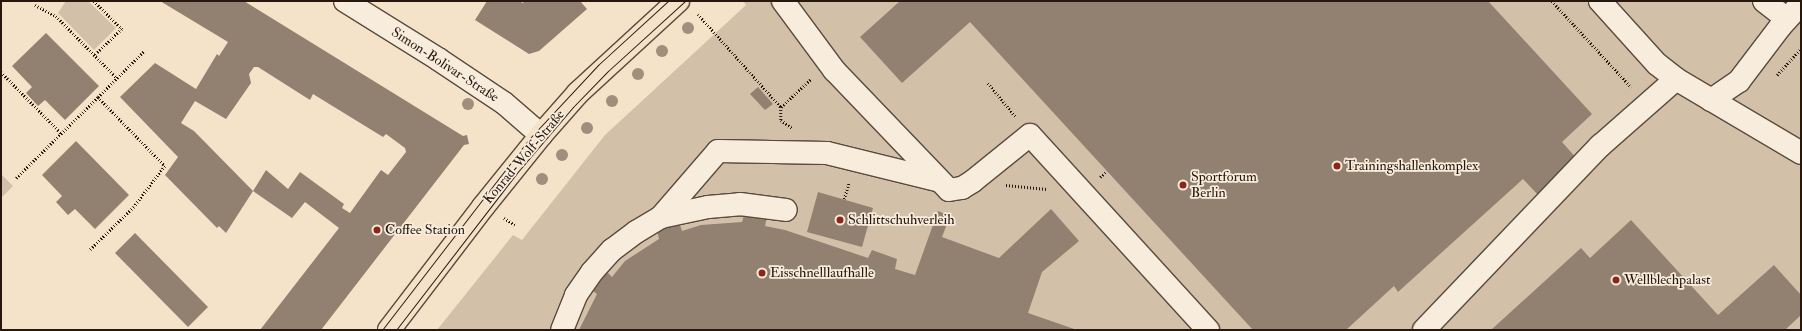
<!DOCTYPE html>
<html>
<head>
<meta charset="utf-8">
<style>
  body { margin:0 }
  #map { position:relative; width:1802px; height:331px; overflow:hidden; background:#f5e3c9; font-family:"IM FELL Double Pica",serif }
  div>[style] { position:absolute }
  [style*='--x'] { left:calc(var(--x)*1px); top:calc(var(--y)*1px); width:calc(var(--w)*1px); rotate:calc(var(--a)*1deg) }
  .green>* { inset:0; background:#d2c0a9 }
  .building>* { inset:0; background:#928170 }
  .path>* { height:2.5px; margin-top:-1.25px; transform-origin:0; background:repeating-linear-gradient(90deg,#27170f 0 1px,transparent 0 3px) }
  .roads { filter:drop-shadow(1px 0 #5a4a3e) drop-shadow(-1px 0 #5a4a3e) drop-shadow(0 1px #5a4a3e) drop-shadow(0 -1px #5a4a3e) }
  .minor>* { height:22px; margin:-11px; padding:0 11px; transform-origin:11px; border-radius:11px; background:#f8eddc }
  .major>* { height:22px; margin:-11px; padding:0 11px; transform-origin:11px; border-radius:11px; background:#f5e3c9 }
  .tram>* { height:1px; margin:-0.5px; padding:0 0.5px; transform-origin:0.5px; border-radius:0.5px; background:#27170f }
  .trees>* { width:12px; height:12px; margin:-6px; border-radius:50%; background:#a08f7c }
  .dots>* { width:11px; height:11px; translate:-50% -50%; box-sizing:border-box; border:2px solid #f8eddc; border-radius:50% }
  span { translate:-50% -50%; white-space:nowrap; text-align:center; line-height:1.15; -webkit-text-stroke:3.5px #f8eddc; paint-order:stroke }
  .street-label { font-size:14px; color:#27170f }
  .poi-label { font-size:14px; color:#27170f }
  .left { translate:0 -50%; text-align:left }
  .frame { position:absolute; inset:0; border:2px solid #27170f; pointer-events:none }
</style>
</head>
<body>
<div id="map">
  <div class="green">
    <i style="clip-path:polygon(66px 1px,88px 1px,116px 28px,94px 50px,58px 13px)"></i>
    <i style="clip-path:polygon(743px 1px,1801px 1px,1801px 330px,437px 330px,513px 235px,522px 240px,605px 135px,746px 5px)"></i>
    <i style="clip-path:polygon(1px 174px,13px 186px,1px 198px)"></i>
  </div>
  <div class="building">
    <i style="clip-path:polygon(evenodd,160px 1px,244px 1px,463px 136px,467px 135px,469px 144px,464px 145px,321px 330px,260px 330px,339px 228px,305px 202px,292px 218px,253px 191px,226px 233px,219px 226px,217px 228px,165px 175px,178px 157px,120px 97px,155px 63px,196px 89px,217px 54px,219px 56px,228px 42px,160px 1px,254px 67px,258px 67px,310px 100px,313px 94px,383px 137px,386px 134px,405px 148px,406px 152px,388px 175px,381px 170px,350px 213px,342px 208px,344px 204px,300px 172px,288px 189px,266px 170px,253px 191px,194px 131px,181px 123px,195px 101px,226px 119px,251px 83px,249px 74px,254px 67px)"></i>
    <i style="clip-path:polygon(487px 1px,519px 1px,523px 3px,524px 1px,580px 1px,587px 9px,539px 51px,529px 54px,475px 20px)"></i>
    <i style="clip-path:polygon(900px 1px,1488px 1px,1592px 114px,1562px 142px,1578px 160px,1539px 196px,1523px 179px,1398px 292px,1394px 286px,1346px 330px,1253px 330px,970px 22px,902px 83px,860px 37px)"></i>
    <i style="clip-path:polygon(46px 33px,99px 86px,65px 120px,45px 100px,38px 106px,26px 93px,32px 87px,12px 66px)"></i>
    <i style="clip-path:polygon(758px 87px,773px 104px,765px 110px,750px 94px)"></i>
    <i style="clip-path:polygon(76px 141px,129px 195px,95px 229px,75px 209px,68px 215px,56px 202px,62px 196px,42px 175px)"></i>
    <i style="clip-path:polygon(818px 192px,873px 208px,862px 247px,807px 232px)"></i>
    <i style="clip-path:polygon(1051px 209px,1079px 241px,1042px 272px,1028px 313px,1077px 330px,579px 330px,597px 294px,589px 288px,605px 270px,612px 277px,625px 261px,659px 239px,657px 229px,679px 222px,682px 231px,701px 225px,742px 222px,745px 212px,767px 217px,765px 226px,785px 230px,868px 258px,872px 250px,897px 259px,895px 269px,915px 275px,938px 211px,950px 216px,942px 237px,999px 258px)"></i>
    <i style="clip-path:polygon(1631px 220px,1718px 315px,1774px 265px,1801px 295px,1801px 315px,1785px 330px,1491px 330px,1581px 248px,1590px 258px)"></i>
    <i style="clip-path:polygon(135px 233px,208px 307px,188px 327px,115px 253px)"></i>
  </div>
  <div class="path">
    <i style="--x:94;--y:1;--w:40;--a:45"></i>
    <i style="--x:122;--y:29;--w:37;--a:136"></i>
    <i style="--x:1552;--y:1;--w:117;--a:47.4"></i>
    <i style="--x:35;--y:5;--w:24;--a:28"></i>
    <i style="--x:56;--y:16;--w:87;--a:45.5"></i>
    <i style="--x:698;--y:14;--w:125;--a:48.3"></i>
    <i style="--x:781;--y:107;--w:13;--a:90"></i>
    <i style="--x:781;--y:120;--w:14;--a:36"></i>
    <i style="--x:1;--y:72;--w:86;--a:45.5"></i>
    <i style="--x:1777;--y:75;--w:36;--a:-48"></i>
    <i style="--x:988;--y:83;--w:44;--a:50.5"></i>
    <i style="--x:98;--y:97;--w:66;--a:-45"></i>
    <i style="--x:781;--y:107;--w:41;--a:-43"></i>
    <i style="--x:1100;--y:177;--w:9;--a:-41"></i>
    <i style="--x:16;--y:178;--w:115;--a:-44.6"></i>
    <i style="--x:98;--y:97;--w:96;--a:45.8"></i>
    <i style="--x:165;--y:166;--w:51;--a:127.1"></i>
    <i style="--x:134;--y:207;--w:63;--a:135.6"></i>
    <i style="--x:1006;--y:185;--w:41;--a:5.6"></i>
    <i style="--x:844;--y:199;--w:17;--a:-73"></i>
    <i style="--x:504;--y:218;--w:13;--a:32"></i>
  </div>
  <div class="roads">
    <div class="minor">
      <i style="--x:345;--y:1;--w:110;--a:31.9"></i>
      <i style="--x:438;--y:59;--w:79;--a:33.7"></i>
      <i style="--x:504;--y:103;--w:49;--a:40.9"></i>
      <i style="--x:783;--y:1;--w:86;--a:53.5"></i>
      <i style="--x:834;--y:70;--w:166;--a:46.2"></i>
      <i style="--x:949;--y:190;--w:13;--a:-9"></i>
      <i style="--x:962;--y:188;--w:13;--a:-32"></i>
      <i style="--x:973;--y:181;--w:73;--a:-38.9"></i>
      <i style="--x:1030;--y:135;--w:264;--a:47.6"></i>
      <i style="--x:1600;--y:1;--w:85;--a:47.9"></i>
      <i style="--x:1657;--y:64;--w:24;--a:38"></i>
      <i style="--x:1676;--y:79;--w:145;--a:30.6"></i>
      <i style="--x:1764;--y:1;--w:29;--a:38"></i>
      <i style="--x:1711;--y:100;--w:34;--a:-34"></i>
      <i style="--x:1739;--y:81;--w:68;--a:-52.8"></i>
      <i style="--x:1780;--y:27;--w:31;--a:-48"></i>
      <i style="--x:661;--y:217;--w:87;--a:-49.2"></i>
      <i style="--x:718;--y:151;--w:109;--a:1.1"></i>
      <i style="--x:827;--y:153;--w:113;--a:13.8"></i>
      <i style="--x:562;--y:330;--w:38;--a:-68"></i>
      <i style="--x:576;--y:295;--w:28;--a:-55"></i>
      <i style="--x:592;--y:272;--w:30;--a:-48"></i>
      <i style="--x:612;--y:250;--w:30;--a:-37"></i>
      <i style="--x:636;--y:232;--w:29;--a:-31"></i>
      <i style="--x:661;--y:217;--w:48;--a:-12"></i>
      <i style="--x:708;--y:207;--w:32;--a:-5"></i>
      <i style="--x:740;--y:204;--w:46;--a:7.4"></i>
      <i style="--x:1424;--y:330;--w:255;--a:-46.3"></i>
      <i style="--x:1600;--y:146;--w:101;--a:-41.4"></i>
    </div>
    <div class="major">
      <i style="--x:389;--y:330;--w:155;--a:-52.6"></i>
      <i style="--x:483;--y:207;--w:92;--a:-51.1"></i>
      <i style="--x:541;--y:135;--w:56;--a:-48.6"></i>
      <i style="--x:578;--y:93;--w:136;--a:-42.6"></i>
    </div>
  </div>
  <div class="tram">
    <i style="--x:382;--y:330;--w:242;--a:-52.4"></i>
    <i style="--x:530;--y:138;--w:100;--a:-47"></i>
    <i style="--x:598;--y:65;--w:95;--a:-42.4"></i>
    <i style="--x:396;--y:330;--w:197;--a:-52.4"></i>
    <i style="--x:516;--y:174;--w:88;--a:-49.6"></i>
    <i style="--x:573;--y:107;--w:50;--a:-45.8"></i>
    <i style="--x:608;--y:71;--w:104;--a:-42.3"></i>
  </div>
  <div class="trees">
    <i style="left:688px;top:28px"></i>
    <i style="left:662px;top:51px"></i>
    <i style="left:638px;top:74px"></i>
    <i style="left:612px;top:101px"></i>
    <i style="left:468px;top:104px"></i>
    <i style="left:587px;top:128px"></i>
    <i style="left:562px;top:155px"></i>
    <i style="left:542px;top:179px"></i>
  </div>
  <div class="dots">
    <i style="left:1337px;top:166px;background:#8f2418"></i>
    <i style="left:1183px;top:185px;background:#8f2418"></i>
    <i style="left:840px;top:220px;background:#8f2418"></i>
    <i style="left:377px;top:230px;background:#8f2418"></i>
    <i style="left:762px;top:273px;background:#8f2418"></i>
    <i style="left:1616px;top:280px;background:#8f2418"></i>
  </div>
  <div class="street-label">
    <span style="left:445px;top:65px;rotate:33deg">Simon-Bolivar-Straße</span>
    <span style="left:524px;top:157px;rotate:-50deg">Konrad-Wolf-Straße</span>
  </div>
  <div class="poi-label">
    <span class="left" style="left:1345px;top:166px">Trainingshallenkomplex</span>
    <span class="left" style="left:1191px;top:185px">Sportforum<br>Berlin</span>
    <span class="left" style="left:848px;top:220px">Schlittschuhverleih</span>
    <span class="left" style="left:385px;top:230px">Coffee Station</span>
    <span class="left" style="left:770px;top:273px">Eisschnelllaufhalle</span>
    <span class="left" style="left:1624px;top:280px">Wellblechpalast</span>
  </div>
  <div class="frame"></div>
</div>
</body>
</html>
